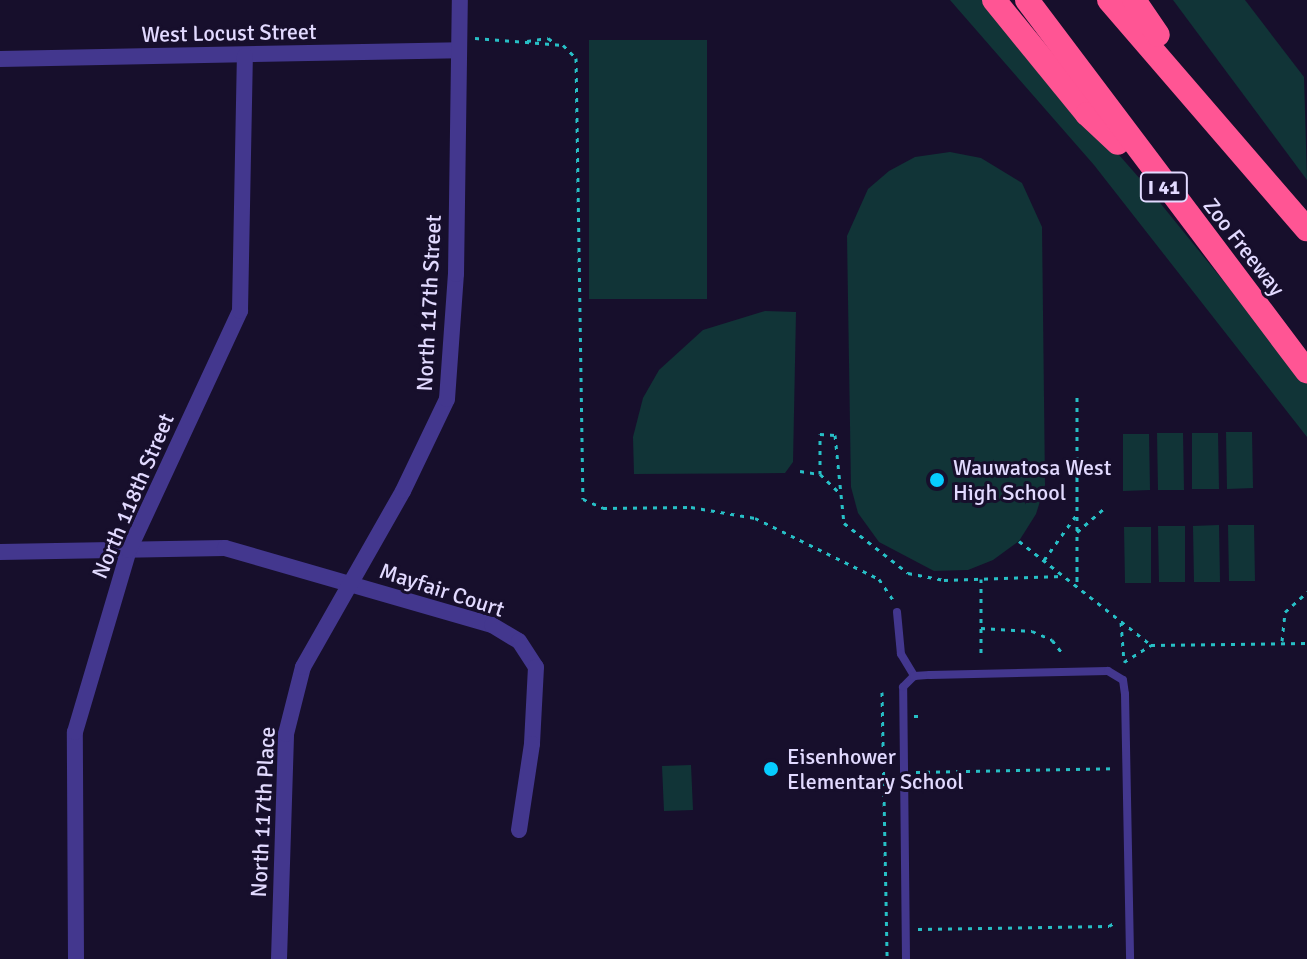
<!DOCTYPE html>
<html>
<head>
<meta charset="utf-8">
<style>
  body { margin:0 }
  #map { position:relative; width:1307px; height:959px; overflow:hidden; background:#170f2c; font-family:Signika,sans-serif }
  div>[style] { position:absolute }
  [style*='--x'] { left:calc(var(--x)*1px); top:calc(var(--y)*1px); width:calc(var(--w)*1px); rotate:calc(var(--a)*1deg) }
  .green>* { inset:0; background:#113437 }
  .path>* { height:3px; margin-top:-1.5px; transform-origin:0; background:repeating-linear-gradient(90deg,#27bfc6 0 4px,transparent 0 10px) }
  .service>* { height:8px; margin:-4px; padding:0 4px; transform-origin:4px; border-radius:4px; background:#43378e }
  .minor>* { height:16px; margin:-8px; padding:0 8px; transform-origin:8px; border-radius:8px; background:#43378e }
  .motorway>* { height:24px; margin:-12px; padding:0 12px; transform-origin:12px; border-radius:12px; background:#ff5594 }
  .dots>* { width:22px; height:22px; translate:-50% -50%; box-sizing:border-box; border:4px solid #170f2c; border-radius:50% }
  span { translate:-50% -50%; white-space:nowrap; text-align:center; line-height:1.15; -webkit-text-stroke:6px #170f2c; paint-order:stroke }
  .shield-label span { padding:2px 6px; background:#170f2c; border:2px solid; border-radius:6px; -webkit-text-stroke-width:0 }
  .shield-label { font-size:20px; color:#e2daff; font-weight:700 }
  .street-label { font-size:22px; color:#e2daff }
  .poi-label { font-size:22px; color:#e2daff }
  .left { translate:0 -50%; text-align:left }
</style>
</head>
<body>
<div id="map">
  <div class="green">
    <i style="clip-path:polygon(950px 0,983px 0,1148px 188px,1307px 384px,1307px 437px,1094px 165px)"></i>
    <i style="clip-path:polygon(1173px 0,1245px 0,1304px 77px,1307px 180px)"></i>
    <i style="clip-path:polygon(589px 40px,707px 40px,707px 299px,589px 299px)"></i>
    <i style="clip-path:polygon(950px 152px,981px 158px,1022px 183px,1042px 227px,1045px 485px,1036px 514px,1019px 541px,993px 560px,968px 570px,934px 571px,879px 542px,858px 513px,851px 487px,847px 236px,868px 189px,889px 171px,915px 157px)"></i>
    <i style="clip-path:polygon(765px 311px,796px 312px,793px 462px,785px 473px,634px 474px,633px 437px,643px 398px,659px 370px,703px 330px)"></i>
    <i style="clip-path:polygon(1226px 432px,1252px 432px,1253px 488px,1227px 489px)"></i>
    <i style="clip-path:polygon(1157px 433px,1183px 433px,1184px 490px,1158px 490px)"></i>
    <i style="clip-path:polygon(1192px 433px,1218px 433px,1219px 489px,1192px 489px)"></i>
    <i style="clip-path:polygon(1123px 434px,1149px 434px,1150px 490px,1123px 491px)"></i>
    <i style="clip-path:polygon(1219px 525px,1220px 582px,1194px 582px,1193px 526px)"></i>
    <i style="clip-path:polygon(1228px 525px,1254px 525px,1255px 581px,1229px 581px)"></i>
    <i style="clip-path:polygon(1158px 526px,1185px 526px,1185px 582px,1159px 582px)"></i>
    <i style="clip-path:polygon(1124px 527px,1151px 527px,1151px 583px,1125px 583px)"></i>
    <i style="clip-path:polygon(691px 765px,693px 810px,664px 811px,662px 766px)"></i>
  </div>
  <div class="path">
    <i style="--x:475;--y:38;--w:88;--a:4.5"></i>
    <i style="--x:563;--y:45;--w:18;--a:45"></i>
    <i style="--x:576;--y:58;--w:441;--a:89.1"></i>
    <i style="--x:583;--y:499;--w:22;--a:24"></i>
    <i style="--x:603;--y:508;--w:88;--a:-0.7"></i>
    <i style="--x:691;--y:507;--w:65;--a:9.8"></i>
    <i style="--x:755;--y:518;--w:138;--a:26.2"></i>
    <i style="--x:879;--y:579;--w:27;--a:56"></i>
    <i style="--x:527;--y:41;--w:21;--a:-8"></i>
    <i style="--x:548;--y:38;--w:10;--a:37"></i>
    <i style="--x:1077;--y:397;--w:189;--a:90"></i>
    <i style="--x:800;--y:471;--w:20;--a:9"></i>
    <i style="--x:820;--y:474;--w:29;--a:44"></i>
    <i style="--x:820;--y:474;--w:40;--a:-90"></i>
    <i style="--x:820;--y:434;--w:15;--a:4"></i>
    <i style="--x:835;--y:435;--w:88;--a:84.2"></i>
    <i style="--x:844;--y:523;--w:81;--a:38"></i>
    <i style="--x:908;--y:573;--w:37;--a:11"></i>
    <i style="--x:944;--y:580;--w:119;--a:-1.9"></i>
    <i style="--x:1077;--y:532;--w:37;--a:-41"></i>
    <i style="--x:1019;--y:541;--w:168;--a:38.2"></i>
    <i style="--x:1044;--y:560;--w:57;--a:-54.3"></i>
    <i style="--x:981;--y:579;--w:76;--a:90"></i>
    <i style="--x:1121;--y:622;--w:40;--a:85.7"></i>
    <i style="--x:1124;--y:662;--w:32;--a:-32"></i>
    <i style="--x:1151;--y:645;--w:156;--a:-0.7"></i>
    <i style="--x:981;--y:628;--w:51;--a:3.4"></i>
    <i style="--x:1032;--y:631;--w:22;--a:24"></i>
    <i style="--x:1052;--y:640;--w:18;--a:52"></i>
    <i style="--x:1282;--y:641;--w:29;--a:-84"></i>
    <i style="--x:1285;--y:612;--w:30;--a:-42"></i>
    <i style="--x:882;--y:692;--w:267;--a:88.9"></i>
    <i style="--x:914;--y:716;--w:10;--a:0"></i>
    <i style="--x:916;--y:772;--w:200;--a:-1.1"></i>
    <i style="--x:918;--y:929;--w:191;--a:-0.9"></i>
    <i style="--x:1109;--y:926;--w:9;--a:-32"></i>
  </div>
  <div class="service">
    <i style="--x:897;--y:612;--w:42;--a:84.6"></i>
    <i style="--x:901;--y:654;--w:26;--a:59"></i>
    <i style="--x:906;--y:959;--w:272;--a:-90.6"></i>
    <i style="--x:903;--y:687;--w:16;--a:-45"></i>
    <i style="--x:914;--y:676;--w:16;--a:-4"></i>
    <i style="--x:930;--y:675;--w:178;--a:-1.3"></i>
    <i style="--x:1108;--y:671;--w:17;--a:31"></i>
    <i style="--x:1123;--y:680;--w:14;--a:82"></i>
    <i style="--x:1125;--y:694;--w:265;--a:88.9"></i>
  </div>
  <div class="minor">
    <i style="--x:0;--y:59;--w:459;--a:-1.1"></i>
    <i style="--x:0;--y:552;--w:225;--a:-1"></i>
    <i style="--x:225;--y:548;--w:278;--a:16.1"></i>
    <i style="--x:492;--y:625;--w:31;--a:31"></i>
    <i style="--x:519;--y:641;--w:31;--a:57"></i>
    <i style="--x:536;--y:667;--w:77;--a:93"></i>
    <i style="--x:532;--y:744;--w:87;--a:98.6"></i>
    <i style="--x:76;--y:959;--w:227;--a:-90.3"></i>
    <i style="--x:75;--y:732;--w:190;--a:-73.5"></i>
    <i style="--x:129;--y:550;--w:264;--a:-65.1"></i>
    <i style="--x:240;--y:311;--w:255;--a:-88.9"></i>
    <i style="--x:279;--y:959;--w:225;--a:-88.2"></i>
    <i style="--x:286;--y:734;--w:69;--a:-75.8"></i>
    <i style="--x:303;--y:667;--w:202;--a:-60.4"></i>
    <i style="--x:403;--y:491;--w:102;--a:-64.4"></i>
    <i style="--x:447;--y:399;--w:125;--a:-85.9"></i>
    <i style="--x:456;--y:274;--w:274;--a:-89.2"></i>
  </div>
  <div class="motorway">
    <i style="--x:994;--y:0;--w:147;--a:50.8"></i>
    <i style="--x:1087;--y:114;--w:42;--a:43.1"></i>
    <i style="--x:1027;--y:0;--w:465;--a:53"></i>
    <i style="--x:1109;--y:0;--w:303;--a:49.2"></i>
    <i style="--x:1134;--y:0;--w:42;--a:55.6"></i>
  </div>
  <div class="dots">
    <i style="left:937px;top:480px;background:#06ccff"></i>
    <i style="left:771px;top:769px;background:#06ccff"></i>
  </div>
  <div class="shield-label">
    <span style="left:1164px;top:187px">I 41</span>
  </div>
  <div class="street-label">
    <span style="left:229px;top:33px;rotate:-1deg">West Locust Street</span>
    <span style="left:1244px;top:247px;rotate:52deg">Zoo Freeway</span>
    <span style="left:429px;top:303px;rotate:-87deg">North 117th Street</span>
    <span style="left:133px;top:496px;rotate:-67deg">North 118th Street</span>
    <span style="left:442px;top:590px;rotate:18deg">Mayfair Court</span>
    <span style="left:263px;top:812px;rotate:-87deg">North 117th Place</span>
  </div>
  <div class="poi-label">
    <span class="left" style="left:953px;top:480px">Wauwatosa West<br>High School</span>
    <span class="left" style="left:787px;top:769px">Eisenhower<br>Elementary School</span>
  </div>
</div>
</body>
</html>
